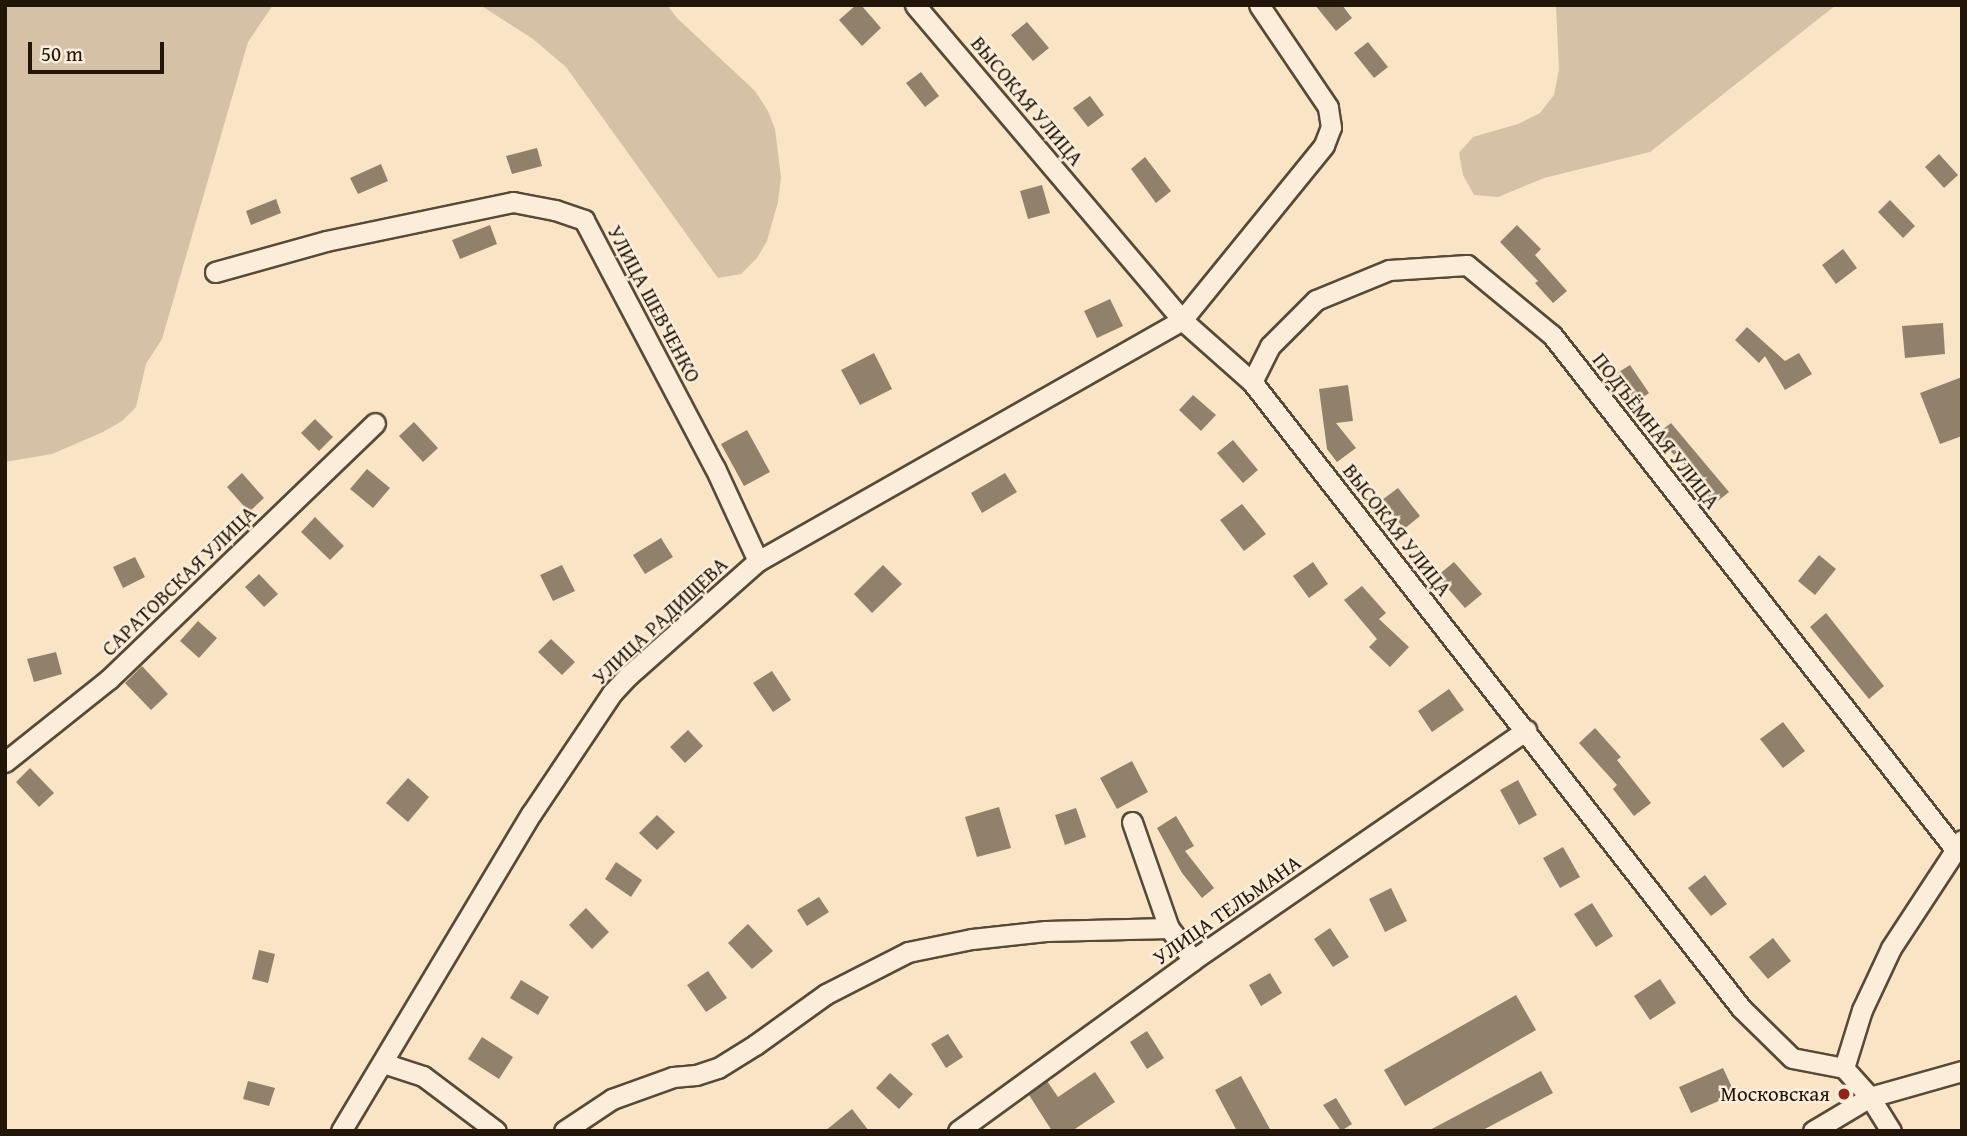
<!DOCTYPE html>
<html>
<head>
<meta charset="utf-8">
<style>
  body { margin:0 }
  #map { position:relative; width:1967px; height:1136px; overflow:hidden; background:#f9e4c6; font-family:"Gentium Book Plus",serif }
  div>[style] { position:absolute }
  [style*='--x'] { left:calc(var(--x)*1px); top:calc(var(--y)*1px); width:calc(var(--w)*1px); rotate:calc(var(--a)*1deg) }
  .green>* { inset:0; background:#d4c1a6 }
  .building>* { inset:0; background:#91816a }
  .roads { filter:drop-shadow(2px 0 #574a37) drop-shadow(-2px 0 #574a37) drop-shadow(0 2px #574a37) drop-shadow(0 -2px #574a37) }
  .minor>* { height:19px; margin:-9.5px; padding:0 9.5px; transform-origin:9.5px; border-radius:9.5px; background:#fbedda }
  .dots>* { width:19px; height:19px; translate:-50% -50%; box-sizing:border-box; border:4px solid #fbedda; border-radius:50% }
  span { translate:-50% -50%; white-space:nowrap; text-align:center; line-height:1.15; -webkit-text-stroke:5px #fbedda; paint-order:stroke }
  .street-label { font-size:21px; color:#211607 }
  .poi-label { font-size:21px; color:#211607 }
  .right { translate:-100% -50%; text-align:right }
  .frame { position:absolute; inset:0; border:7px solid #211607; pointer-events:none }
  .scale { position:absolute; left:28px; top:42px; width:136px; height:32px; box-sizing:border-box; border:4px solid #211607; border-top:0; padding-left:9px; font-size:21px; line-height:24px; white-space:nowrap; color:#211607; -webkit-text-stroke:5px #fbedda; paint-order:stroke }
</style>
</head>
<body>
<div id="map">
  <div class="green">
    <i style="clip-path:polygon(5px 5px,273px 5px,248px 42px,162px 339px,146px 364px,136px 407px,122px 421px,103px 432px,52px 454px,5px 462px)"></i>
    <i style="clip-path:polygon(480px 5px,667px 5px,677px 18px,755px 91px,768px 111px,775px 129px,781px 177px,778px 202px,767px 241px,757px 258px,741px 274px,718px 278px,566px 67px,533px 39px)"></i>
    <i style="clip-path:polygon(1556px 5px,1836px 5px,1650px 152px,1544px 178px,1498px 197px,1474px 195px,1463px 175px,1459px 153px,1473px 137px,1518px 124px,1540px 113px,1554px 95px,1559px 70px)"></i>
  </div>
  <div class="building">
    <i style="clip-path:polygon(856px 5px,861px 5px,881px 28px,862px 46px,839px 20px)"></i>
    <i style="clip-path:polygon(1315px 5px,1342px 5px,1352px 18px,1336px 31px)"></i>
    <i style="clip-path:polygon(1027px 22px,1049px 48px,1033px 61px,1011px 35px)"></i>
    <i style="clip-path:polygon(1368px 42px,1388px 67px,1374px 78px,1354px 53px)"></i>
    <i style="clip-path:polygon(921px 72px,939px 96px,925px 107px,906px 83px)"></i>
    <i style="clip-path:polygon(1090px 96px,1104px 115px,1088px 127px,1073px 108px)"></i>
    <i style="clip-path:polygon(537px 148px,542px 166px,512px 174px,506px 156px)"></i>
    <i style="clip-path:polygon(1939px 154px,1958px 175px,1944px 188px,1925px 167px)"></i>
    <i style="clip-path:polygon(1145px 157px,1171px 191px,1156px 203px,1131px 169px)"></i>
    <i style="clip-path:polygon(381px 164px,388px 181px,358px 194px,350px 178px)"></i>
    <i style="clip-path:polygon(1042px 185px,1050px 213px,1028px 219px,1020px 191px)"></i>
    <i style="clip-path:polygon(276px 199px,281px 213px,251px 225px,246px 211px)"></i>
    <i style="clip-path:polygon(1890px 200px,1915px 226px,1903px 238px,1878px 212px)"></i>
    <i style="clip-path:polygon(490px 225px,497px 244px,460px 259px,452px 240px)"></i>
    <i style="clip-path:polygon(1517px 225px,1541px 249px,1535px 255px,1567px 291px,1553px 303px,1535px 283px,1538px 281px,1500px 242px)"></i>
    <i style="clip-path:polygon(1843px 249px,1857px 268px,1836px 284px,1822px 265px)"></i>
    <i style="clip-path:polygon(1110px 299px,1123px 326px,1097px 338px,1084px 311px)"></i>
    <i style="clip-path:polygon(1943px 323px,1945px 354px,1905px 358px,1902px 326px)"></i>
    <i style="clip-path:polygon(1747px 327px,1785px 361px,1799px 353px,1812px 374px,1785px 390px,1765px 356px,1759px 363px,1735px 340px)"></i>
    <i style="clip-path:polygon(874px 353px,892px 389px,860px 405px,841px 370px)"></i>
    <i style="clip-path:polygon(1630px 365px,1649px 393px,1634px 404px,1614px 375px)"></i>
    <i style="clip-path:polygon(1962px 377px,1962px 436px,1940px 444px,1920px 393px)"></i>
    <i style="clip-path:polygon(1348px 385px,1353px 421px,1336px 423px,1356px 448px,1337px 462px,1327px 449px,1319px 389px)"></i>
    <i style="clip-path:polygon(1193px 395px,1216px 415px,1201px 431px,1179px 410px)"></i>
    <i style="clip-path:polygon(315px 419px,333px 437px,319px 451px,301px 433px)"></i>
    <i style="clip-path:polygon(414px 422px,438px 448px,423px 462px,399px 436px)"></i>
    <i style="clip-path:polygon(1671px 423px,1729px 492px,1714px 504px,1676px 453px,1674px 455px,1657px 434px)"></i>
    <i style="clip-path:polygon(747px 430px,770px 472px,744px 486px,721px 444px)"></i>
    <i style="clip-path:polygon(1233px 440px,1258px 470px,1243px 483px,1217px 453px)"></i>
    <i style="clip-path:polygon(367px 469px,390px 488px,373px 508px,350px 489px)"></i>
    <i style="clip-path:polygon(242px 473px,264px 498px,249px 512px,227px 487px)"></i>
    <i style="clip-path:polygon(1005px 473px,1017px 492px,982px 513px,971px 493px)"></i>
    <i style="clip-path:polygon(1398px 488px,1420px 516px,1404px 529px,1382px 500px)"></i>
    <i style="clip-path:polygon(1242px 504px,1266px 534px,1244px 551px,1220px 520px)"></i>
    <i style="clip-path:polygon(315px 517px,344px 546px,330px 560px,301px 532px)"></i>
    <i style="clip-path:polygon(661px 538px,673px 557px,645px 574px,633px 555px)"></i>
    <i style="clip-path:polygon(1819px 555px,1836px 569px,1815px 595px,1798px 581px)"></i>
    <i style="clip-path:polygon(135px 557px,145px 577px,123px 588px,113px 567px)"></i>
    <i style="clip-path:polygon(1313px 562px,1328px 584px,1309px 598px,1293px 576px)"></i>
    <i style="clip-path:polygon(1454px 562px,1482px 594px,1465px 608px,1437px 576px)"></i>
    <i style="clip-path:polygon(562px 565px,575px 591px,553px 601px,540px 575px)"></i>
    <i style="clip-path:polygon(883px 565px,902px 584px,872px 613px,854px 594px)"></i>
    <i style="clip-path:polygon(259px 574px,278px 594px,264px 607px,245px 587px)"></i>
    <i style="clip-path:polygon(1362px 586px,1386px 613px,1379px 619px,1409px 647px,1390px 667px,1369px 647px,1377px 639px,1344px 600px)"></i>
    <i style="clip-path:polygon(1826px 613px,1884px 686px,1869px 699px,1810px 627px)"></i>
    <i style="clip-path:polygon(198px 621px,217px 638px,199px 658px,180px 641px)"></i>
    <i style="clip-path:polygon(551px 639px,575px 662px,562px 675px,538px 652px)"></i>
    <i style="clip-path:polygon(56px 652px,62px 674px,34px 682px,27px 659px)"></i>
    <i style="clip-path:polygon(142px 666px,168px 694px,151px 710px,125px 683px)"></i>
    <i style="clip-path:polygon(772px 671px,791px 700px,773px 712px,753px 683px)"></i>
    <i style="clip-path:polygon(1449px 689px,1464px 710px,1432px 732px,1418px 711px)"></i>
    <i style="clip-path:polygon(1783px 722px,1805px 751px,1783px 768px,1760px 739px)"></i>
    <i style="clip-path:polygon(1595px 728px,1621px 757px,1617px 760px,1651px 803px,1634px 816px,1613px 789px,1617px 785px,1579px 743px)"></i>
    <i style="clip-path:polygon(688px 730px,703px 746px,685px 763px,670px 747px)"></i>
    <i style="clip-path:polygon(1132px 761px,1148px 792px,1117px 809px,1100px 778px)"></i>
    <i style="clip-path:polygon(30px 768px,54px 793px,39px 807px,16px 782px)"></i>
    <i style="clip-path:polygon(408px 778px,429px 797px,408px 822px,386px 803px)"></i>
    <i style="clip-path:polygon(1518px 780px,1537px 815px,1519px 825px,1500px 790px)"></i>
    <i style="clip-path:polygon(999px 807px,1011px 848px,977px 857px,965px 817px)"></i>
    <i style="clip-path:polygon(1076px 808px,1086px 837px,1065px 845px,1055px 815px)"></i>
    <i style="clip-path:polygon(657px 815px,675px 832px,657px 850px,639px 833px)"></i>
    <i style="clip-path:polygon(1176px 816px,1194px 846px,1185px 851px,1214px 888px,1202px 898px,1182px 873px,1157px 828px)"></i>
    <i style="clip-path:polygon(1563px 847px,1580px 877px,1560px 888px,1543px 858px)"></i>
    <i style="clip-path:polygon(616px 862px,642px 880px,631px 897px,605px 879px)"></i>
    <i style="clip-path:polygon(1705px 875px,1727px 904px,1711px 916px,1688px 888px)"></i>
    <i style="clip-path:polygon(1391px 888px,1407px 921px,1385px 932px,1369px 899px)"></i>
    <i style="clip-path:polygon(819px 897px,829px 912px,807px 926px,797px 910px)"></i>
    <i style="clip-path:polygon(1592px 903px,1613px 936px,1596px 947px,1574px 914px)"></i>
    <i style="clip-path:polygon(586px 908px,609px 932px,592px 949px,569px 925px)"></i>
    <i style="clip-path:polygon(748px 924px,773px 951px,752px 969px,728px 943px)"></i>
    <i style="clip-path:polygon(1330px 928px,1349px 957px,1333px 967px,1314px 939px)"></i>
    <i style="clip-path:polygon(1773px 938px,1791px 961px,1768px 979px,1749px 957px)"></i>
    <i style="clip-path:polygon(259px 950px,275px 954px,268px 983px,252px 979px)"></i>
    <i style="clip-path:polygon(708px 971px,727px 998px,706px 1012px,687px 985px)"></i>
    <i style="clip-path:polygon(1270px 973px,1282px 993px,1261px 1006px,1249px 985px)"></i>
    <i style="clip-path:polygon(1660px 979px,1676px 1003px,1650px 1020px,1634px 996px)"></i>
    <i style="clip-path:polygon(521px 980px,549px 997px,538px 1015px,510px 998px)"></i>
    <i style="clip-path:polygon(1516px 995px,1536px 1030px,1405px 1106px,1384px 1070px)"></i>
    <i style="clip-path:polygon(1147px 1031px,1164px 1058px,1147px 1069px,1130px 1042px)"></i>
    <i style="clip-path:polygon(948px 1034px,963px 1057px,946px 1068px,931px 1044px)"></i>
    <i style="clip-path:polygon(482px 1037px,513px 1057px,499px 1079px,468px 1059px)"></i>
    <i style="clip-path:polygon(1723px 1068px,1735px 1094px,1691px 1113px,1679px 1087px)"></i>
    <i style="clip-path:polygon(1541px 1071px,1553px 1093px,1481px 1131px,1428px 1131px)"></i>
    <i style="clip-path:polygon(1095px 1072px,1115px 1102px,1072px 1131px,1052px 1131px,1029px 1095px,1047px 1081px,1058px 1097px)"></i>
    <i style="clip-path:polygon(890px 1073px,913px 1094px,899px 1109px,876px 1088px)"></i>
    <i style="clip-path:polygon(1241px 1076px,1271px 1131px,1237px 1131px,1215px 1090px)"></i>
    <i style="clip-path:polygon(248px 1081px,275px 1088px,269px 1106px,243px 1099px)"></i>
    <i style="clip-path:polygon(1336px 1098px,1352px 1124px,1341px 1131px,1323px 1105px)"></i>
    <i style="clip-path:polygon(852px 1109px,869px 1131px,825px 1131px)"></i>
  </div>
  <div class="roads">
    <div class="minor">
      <i style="--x:915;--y:5;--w:413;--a:49.7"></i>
      <i style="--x:1182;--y:320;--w:94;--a:41.5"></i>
      <i style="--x:1252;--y:382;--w:794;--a:52"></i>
      <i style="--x:1741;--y:1008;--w:71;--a:44.4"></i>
      <i style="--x:1792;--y:1058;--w:53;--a:10.9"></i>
      <i style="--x:215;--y:272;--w:115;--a:-15.6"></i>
      <i style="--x:326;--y:241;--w:191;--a:-11.8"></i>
      <i style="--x:513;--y:202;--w:43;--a:10.8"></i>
      <i style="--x:555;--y:210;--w:31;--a:19"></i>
      <i style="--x:584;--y:220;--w:280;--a:62.2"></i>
      <i style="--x:715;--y:468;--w:102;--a:65.2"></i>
      <i style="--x:1252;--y:382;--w:40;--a:-63.4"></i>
      <i style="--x:1270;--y:346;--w:65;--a:-45"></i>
      <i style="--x:1316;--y:300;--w:79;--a:-22.3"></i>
      <i style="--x:1389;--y:270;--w:78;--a:-3.7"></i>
      <i style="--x:1467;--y:265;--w:110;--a:39.5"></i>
      <i style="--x:1552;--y:335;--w:653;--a:51.9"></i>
      <i style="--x:5;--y:762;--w:133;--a:-38.6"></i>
      <i style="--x:109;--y:679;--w:369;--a:-43.9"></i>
      <i style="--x:1132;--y:822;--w:112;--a:70.8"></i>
      <i style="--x:1169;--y:928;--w:40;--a:53"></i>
      <i style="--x:383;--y:1063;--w:42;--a:18"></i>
      <i style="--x:423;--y:1076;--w:91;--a:37"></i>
      <i style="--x:341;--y:1131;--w:370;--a:-59.1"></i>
      <i style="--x:531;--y:814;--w:146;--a:-56.2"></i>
      <i style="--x:612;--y:693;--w:25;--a:-47"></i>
      <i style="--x:629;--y:675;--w:172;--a:-41.5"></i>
      <i style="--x:758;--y:561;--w:488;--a:-29.6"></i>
      <i style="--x:1182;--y:320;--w:225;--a:-50.9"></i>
      <i style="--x:1324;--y:145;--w:19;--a:-69"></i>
      <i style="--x:1331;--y:127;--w:20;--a:-99"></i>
      <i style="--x:1328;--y:107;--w:123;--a:-124.1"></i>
      <i style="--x:564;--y:1131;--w:58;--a:-33.7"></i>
      <i style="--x:612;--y:1099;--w:65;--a:-19.8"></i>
      <i style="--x:673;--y:1077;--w:23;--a:-5"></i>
      <i style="--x:696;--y:1075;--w:23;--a:-18"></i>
      <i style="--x:718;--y:1068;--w:44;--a:-31.9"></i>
      <i style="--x:755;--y:1045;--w:87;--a:-35.7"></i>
      <i style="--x:826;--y:994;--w:92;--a:-27.1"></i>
      <i style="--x:908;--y:952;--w:65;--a:-11.5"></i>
      <i style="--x:972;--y:939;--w:74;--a:-6.2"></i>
      <i style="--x:1046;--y:931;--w:123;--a:-1.4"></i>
      <i style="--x:958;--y:1131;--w:291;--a:-36"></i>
      <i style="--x:1193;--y:960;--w:405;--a:-34.6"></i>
      <i style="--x:1813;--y:1131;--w:66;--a:-30.8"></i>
      <i style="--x:1870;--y:1097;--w:96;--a:-15.8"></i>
      <i style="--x:1891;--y:1131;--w:40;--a:-122"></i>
      <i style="--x:1870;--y:1097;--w:39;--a:-132"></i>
      <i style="--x:1844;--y:1068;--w:61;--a:-72.8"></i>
      <i style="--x:1862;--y:1010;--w:68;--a:-64.9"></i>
      <i style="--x:1891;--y:948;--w:129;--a:-56.7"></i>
    </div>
  </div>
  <div class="dots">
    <i style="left:1844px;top:1094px;background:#8f2418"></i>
  </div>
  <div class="street-label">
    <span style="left:1027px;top:101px;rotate:50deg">ВЫСОКАЯ УЛИЦА</span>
    <span style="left:654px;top:304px;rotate:62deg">УЛИЦА ШЕВЧЕНКО</span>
    <span style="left:1656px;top:431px;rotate:52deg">ПОДЪЁМНАЯ УЛИЦА</span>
    <span style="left:1397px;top:530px;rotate:52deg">ВЫСОКАЯ УЛИЦА</span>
    <span style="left:179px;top:581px;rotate:-44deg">САРАТОВСКАЯ УЛИЦА</span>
    <span style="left:660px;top:621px;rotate:-43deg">УЛИЦА РАДИЩЕВА</span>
    <span style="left:1227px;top:910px;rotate:-35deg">УЛИЦА ТЕЛЬМАНА</span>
  </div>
  <div class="poi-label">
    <span class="right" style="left:1830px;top:1094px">Московская</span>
  </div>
  <div class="frame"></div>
  <div class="scale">50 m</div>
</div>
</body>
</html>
